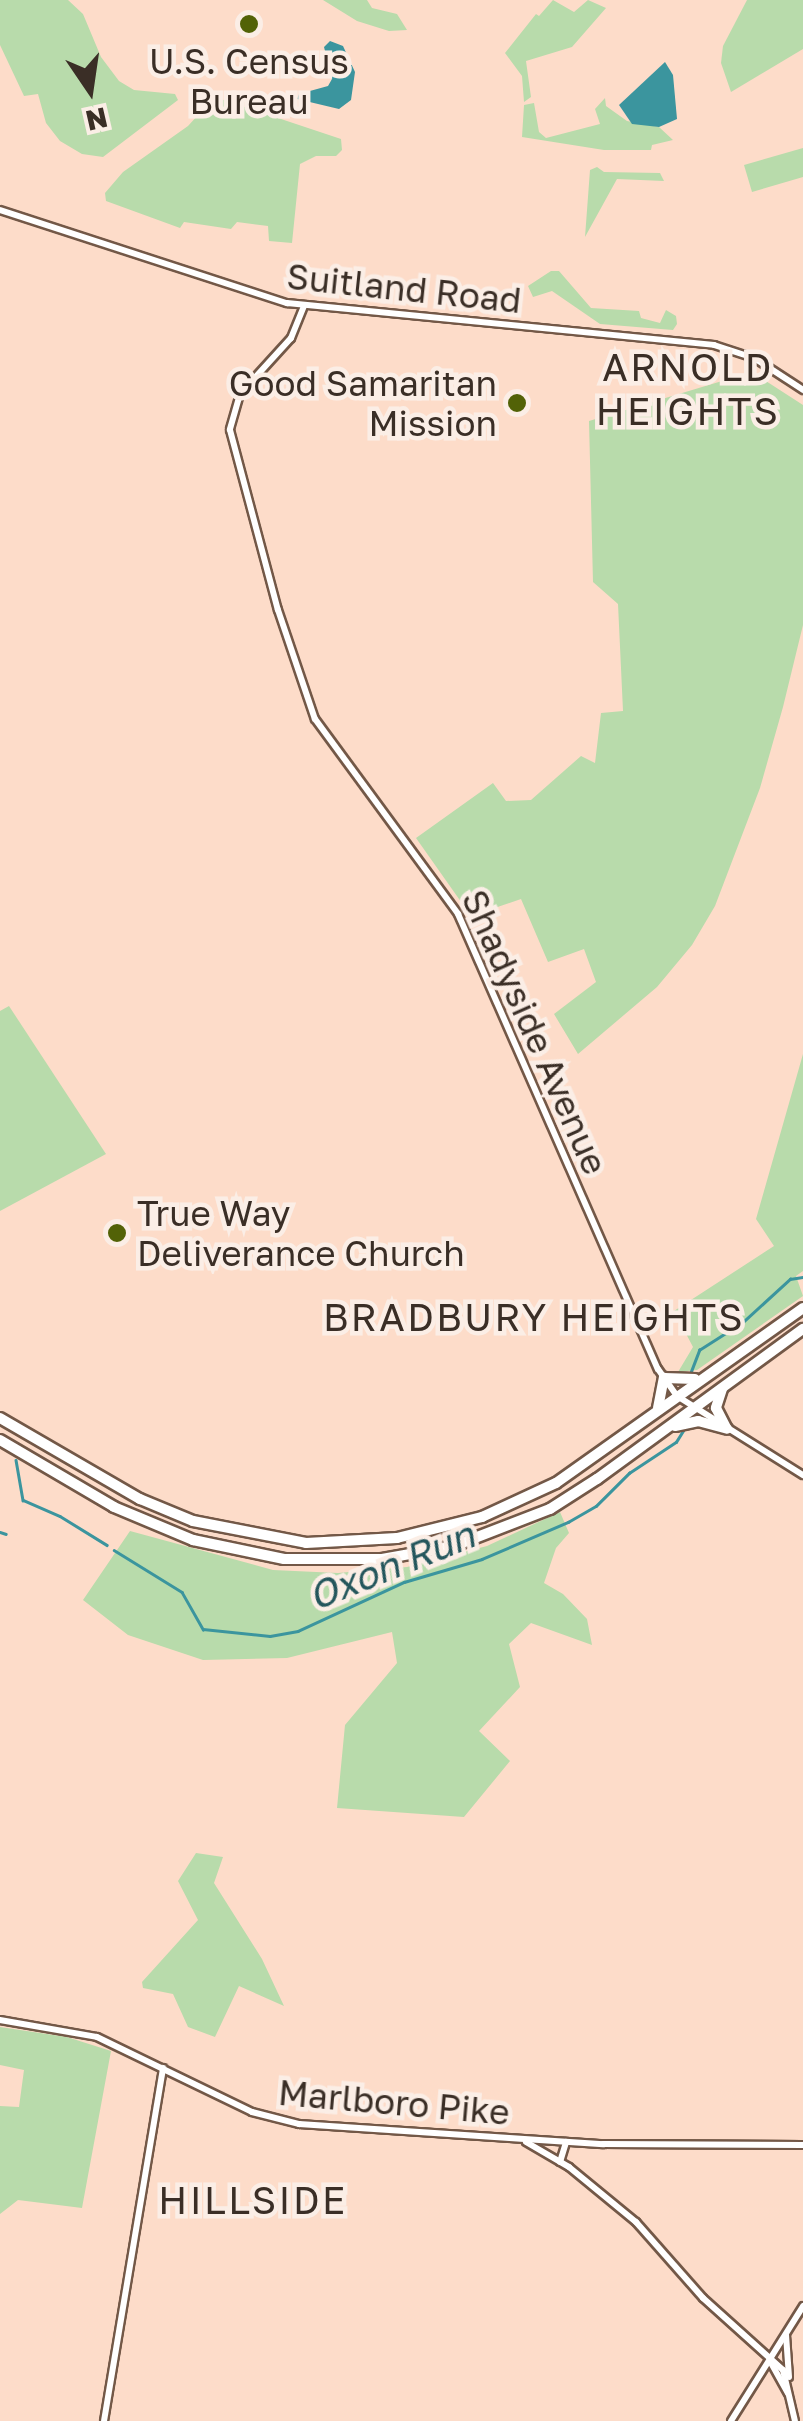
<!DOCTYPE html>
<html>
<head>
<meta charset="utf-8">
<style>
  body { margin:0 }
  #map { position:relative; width:803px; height:2421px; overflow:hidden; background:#fddcc9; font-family:"Golos Text",sans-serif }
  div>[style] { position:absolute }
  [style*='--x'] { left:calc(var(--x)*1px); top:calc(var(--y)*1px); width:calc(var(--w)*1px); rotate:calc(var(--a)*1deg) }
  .green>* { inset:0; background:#b8dbab }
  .water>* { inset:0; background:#3b959e }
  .stream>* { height:2.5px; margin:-1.25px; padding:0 1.25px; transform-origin:1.25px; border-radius:1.25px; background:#3b959e }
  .roads { filter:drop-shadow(2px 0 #735847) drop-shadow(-2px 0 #735847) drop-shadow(0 2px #735847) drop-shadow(0 -2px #735847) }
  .secondary>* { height:6px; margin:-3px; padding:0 3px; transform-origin:3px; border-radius:3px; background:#fff }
  .highway>* { height:10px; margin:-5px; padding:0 5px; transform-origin:5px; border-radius:5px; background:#fff }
  .dots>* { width:28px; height:28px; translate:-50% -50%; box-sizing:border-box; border:5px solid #fbeee6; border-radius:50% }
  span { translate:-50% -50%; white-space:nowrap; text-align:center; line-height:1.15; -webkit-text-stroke:9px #fbeee6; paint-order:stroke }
  .poi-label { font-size:35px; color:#3a2e26 }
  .right { translate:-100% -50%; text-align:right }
  .left { translate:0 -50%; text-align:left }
  .street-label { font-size:35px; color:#3a2e26 }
  .neighbourhood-label { font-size:38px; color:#3a2e26; letter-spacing:2.5px }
  .water-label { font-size:38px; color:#24565c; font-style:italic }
  .north { position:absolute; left:40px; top:40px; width:100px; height:100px; -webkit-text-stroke:8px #fbeee6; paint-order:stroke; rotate:167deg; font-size:28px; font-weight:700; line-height:40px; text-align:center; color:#3a2e26 }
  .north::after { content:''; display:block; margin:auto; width:35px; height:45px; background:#3a2e26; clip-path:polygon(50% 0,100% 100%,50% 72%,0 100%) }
</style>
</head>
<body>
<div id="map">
  <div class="green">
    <i style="clip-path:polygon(0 0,68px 0,83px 14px,101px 57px,119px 81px,134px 90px,175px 94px,178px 100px,103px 157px,82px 154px,60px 141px,46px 123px,38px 94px,24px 96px,0 45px)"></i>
    <i style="clip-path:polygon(323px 0,367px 0,372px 8px,397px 14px,407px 30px,389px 31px,357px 21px)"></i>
    <i style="clip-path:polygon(553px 0,574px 12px,588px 0,606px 8px,572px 47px,526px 61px,531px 97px,524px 102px,522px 76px,505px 53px,536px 14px,539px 16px)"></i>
    <i style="clip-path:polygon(747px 0,803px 0,803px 49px,731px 92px,721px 63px,723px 46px)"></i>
    <i style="clip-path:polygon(605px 98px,606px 106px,627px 121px,659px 127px,673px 140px,652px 145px,651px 150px,604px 150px,522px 137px,524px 105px,534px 103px,539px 132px,546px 138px,600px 124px,595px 109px)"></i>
    <i style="clip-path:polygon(221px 99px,341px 139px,342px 150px,336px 156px,316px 156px,300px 164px,292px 243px,269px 241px,268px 226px,237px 222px,231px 229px,184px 222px,180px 228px,106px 201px,105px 193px,123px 172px,188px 126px,209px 103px)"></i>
    <i style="clip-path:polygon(803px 148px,803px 177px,752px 192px,744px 165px)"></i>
    <i style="clip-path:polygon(597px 167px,604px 172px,660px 173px,664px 181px,617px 179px,585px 237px,590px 170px)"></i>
    <i style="clip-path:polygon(551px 271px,559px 271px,591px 308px,639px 311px,641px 318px,660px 323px,666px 310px,676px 316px,677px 324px,673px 330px,600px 324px,552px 291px,533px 297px,528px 286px)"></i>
    <i style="clip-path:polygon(752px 372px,803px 405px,803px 625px,783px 707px,760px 788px,715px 906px,692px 945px,657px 987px,578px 1054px,554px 1014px,596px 982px,584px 949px,548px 962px,521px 899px,471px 916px,416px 838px,493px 783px,506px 801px,531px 800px,581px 756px,595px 763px,601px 713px,623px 711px,618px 604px,593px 582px,589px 421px)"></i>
    <i style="clip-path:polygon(9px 1006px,106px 1154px,0 1211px,0 1011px)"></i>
    <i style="clip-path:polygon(803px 1054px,803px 1271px,796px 1276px,803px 1296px,697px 1370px,678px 1372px,693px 1347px,674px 1311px,774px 1246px,756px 1219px)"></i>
    <i style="clip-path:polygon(560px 1512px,569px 1533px,556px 1548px,544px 1583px,563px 1594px,587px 1619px,592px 1645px,531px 1623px,509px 1644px,520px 1687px,479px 1731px,510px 1761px,464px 1817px,337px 1808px,345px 1725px,397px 1663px,392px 1632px,287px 1658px,203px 1660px,128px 1635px,83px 1600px,130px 1531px,273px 1570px,338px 1573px,407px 1567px,487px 1546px)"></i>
    <i style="clip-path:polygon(196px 1853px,223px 1857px,214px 1883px,262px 1959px,284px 2006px,239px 1986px,215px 2037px,188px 2027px,173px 1994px,143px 1988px,142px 1982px,198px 1920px,178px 1881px)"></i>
    <i style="clip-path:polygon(0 2027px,67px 2037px,111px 2051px,82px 2208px,18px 2200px,0 2214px,0 2106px,19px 2107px,24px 2070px,0 2065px)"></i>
  </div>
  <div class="water">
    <i style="clip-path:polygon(330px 41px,343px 46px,355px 72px,351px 100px,339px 109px,297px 99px,299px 94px,328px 86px,332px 79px,324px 47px)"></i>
    <i style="clip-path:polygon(665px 62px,673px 75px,677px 119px,659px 127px,632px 124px,619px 105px)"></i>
  </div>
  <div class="stream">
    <i style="--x:690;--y:1374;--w:26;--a:-69"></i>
    <i style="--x:699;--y:1350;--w:52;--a:-32.5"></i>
    <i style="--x:743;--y:1322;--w:64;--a:-42.5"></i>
    <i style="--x:790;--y:1279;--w:13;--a:-9"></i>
    <i style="--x:16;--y:1460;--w:41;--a:80.1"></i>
    <i style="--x:23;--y:1500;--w:40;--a:23.4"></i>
    <i style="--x:60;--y:1516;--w:55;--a:31.7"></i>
    <i style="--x:0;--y:1532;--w:6;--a:18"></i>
    <i style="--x:114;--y:1550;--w:80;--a:31.7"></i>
    <i style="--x:182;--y:1592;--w:43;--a:60.4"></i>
    <i style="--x:203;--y:1629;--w:67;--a:6"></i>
    <i style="--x:270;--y:1636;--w:28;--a:-10"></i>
    <i style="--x:298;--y:1631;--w:117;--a:-24.8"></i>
    <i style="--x:404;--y:1582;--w:81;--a:-16.4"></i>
    <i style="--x:482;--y:1559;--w:94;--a:-23.3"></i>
    <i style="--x:568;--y:1522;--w:32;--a:-30"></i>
    <i style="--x:596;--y:1506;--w:47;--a:-45"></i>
    <i style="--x:629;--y:1473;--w:56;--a:-33.4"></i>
    <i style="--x:676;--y:1442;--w:15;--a:-58"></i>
  </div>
  <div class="roads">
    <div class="secondary">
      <i style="--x:0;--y:210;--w:302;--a:18"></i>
      <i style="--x:287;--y:303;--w:429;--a:5.6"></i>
      <i style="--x:714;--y:345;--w:42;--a:18"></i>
      <i style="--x:754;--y:358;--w:59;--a:33.1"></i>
      <i style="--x:304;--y:306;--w:35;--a:112"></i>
      <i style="--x:291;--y:338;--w:76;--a:132.3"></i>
      <i style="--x:240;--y:394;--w:37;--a:106"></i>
      <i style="--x:230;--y:430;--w:186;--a:75.1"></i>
      <i style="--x:278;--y:610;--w:115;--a:71.3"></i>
      <i style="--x:315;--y:719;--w:242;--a:53.7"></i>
      <i style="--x:458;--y:914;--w:497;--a:66.3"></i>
      <i style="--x:658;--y:1369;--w:33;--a:55"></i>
      <i style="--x:677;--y:1396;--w:149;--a:32.1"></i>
      <i style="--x:0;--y:2020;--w:98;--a:9.9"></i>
      <i style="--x:97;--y:2037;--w:172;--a:25.8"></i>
      <i style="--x:252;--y:2112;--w:49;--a:14.3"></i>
      <i style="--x:299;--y:2124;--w:305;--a:3.8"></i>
      <i style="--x:603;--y:2144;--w:200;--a:0.3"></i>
      <i style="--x:526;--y:2142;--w:50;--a:30.2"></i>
      <i style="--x:569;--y:2167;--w:87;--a:39.4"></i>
      <i style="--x:636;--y:2222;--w:101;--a:48.6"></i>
      <i style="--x:703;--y:2298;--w:108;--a:42"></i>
      <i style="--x:783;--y:2370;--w:52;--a:76.8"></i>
      <i style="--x:560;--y:2162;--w:21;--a:-73"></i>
      <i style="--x:786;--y:2335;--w:42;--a:85.9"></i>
      <i style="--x:770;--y:2361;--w:37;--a:61"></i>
      <i style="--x:104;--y:2421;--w:358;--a:-80.5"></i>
      <i style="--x:731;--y:2421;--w:136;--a:-57.9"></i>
    </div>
    <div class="highway">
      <i style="--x:722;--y:1389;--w:20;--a:108"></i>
      <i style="--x:716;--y:1408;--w:22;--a:63"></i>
      <i style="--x:658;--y:1408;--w:31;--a:-79"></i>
      <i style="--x:664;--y:1378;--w:31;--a:2"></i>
      <i style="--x:0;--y:1418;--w:162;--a:30.1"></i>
      <i style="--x:140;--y:1499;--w:57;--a:22.5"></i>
      <i style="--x:193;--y:1521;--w:115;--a:11"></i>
      <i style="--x:306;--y:1543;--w:91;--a:-3.1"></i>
      <i style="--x:397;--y:1538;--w:88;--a:-13.9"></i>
      <i style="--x:482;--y:1517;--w:81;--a:-24.7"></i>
      <i style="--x:556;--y:1483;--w:303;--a:-35.3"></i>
      <i style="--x:675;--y:1426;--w:24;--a:-12"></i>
      <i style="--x:698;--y:1421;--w:30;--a:15"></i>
      <i style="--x:0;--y:1440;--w:132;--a:30.4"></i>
      <i style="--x:114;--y:1507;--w:86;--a:22.7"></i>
      <i style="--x:193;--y:1540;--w:93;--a:11.8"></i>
      <i style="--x:284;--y:1559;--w:98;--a:0"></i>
      <i style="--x:382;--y:1559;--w:73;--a:-10.2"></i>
      <i style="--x:454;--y:1546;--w:103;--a:-21.1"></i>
      <i style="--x:550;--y:1509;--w:56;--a:-32.6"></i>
      <i style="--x:597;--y:1479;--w:255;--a:-36.1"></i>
    </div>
  </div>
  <div class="dots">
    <i style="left:249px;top:24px;background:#526207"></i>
    <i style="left:517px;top:403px;background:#526207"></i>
    <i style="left:117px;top:1233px;background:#526207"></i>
  </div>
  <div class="poi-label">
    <span style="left:249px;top:81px">U.S. Census<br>Bureau</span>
    <span class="right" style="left:497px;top:403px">Good Samaritan<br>Mission</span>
    <span class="left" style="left:137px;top:1233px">True Way<br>Deliverance Church</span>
  </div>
  <div class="street-label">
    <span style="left:404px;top:288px;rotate:6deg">Suitland Road</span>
    <span style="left:535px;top:1032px;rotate:66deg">Shadyside Avenue</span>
    <span style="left:394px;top:2102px;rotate:5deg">Marlboro Pike</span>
  </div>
  <div class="neighbourhood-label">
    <span style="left:688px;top:389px">ARNOLD<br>HEIGHTS</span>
    <span style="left:534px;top:1317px">BRADBURY HEIGHTS</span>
    <span style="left:253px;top:2200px">HILLSIDE</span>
  </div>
  <div class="water-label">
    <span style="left:391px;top:1565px;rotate:-22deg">Oxon Run</span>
  </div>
  <div class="north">N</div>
</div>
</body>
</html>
